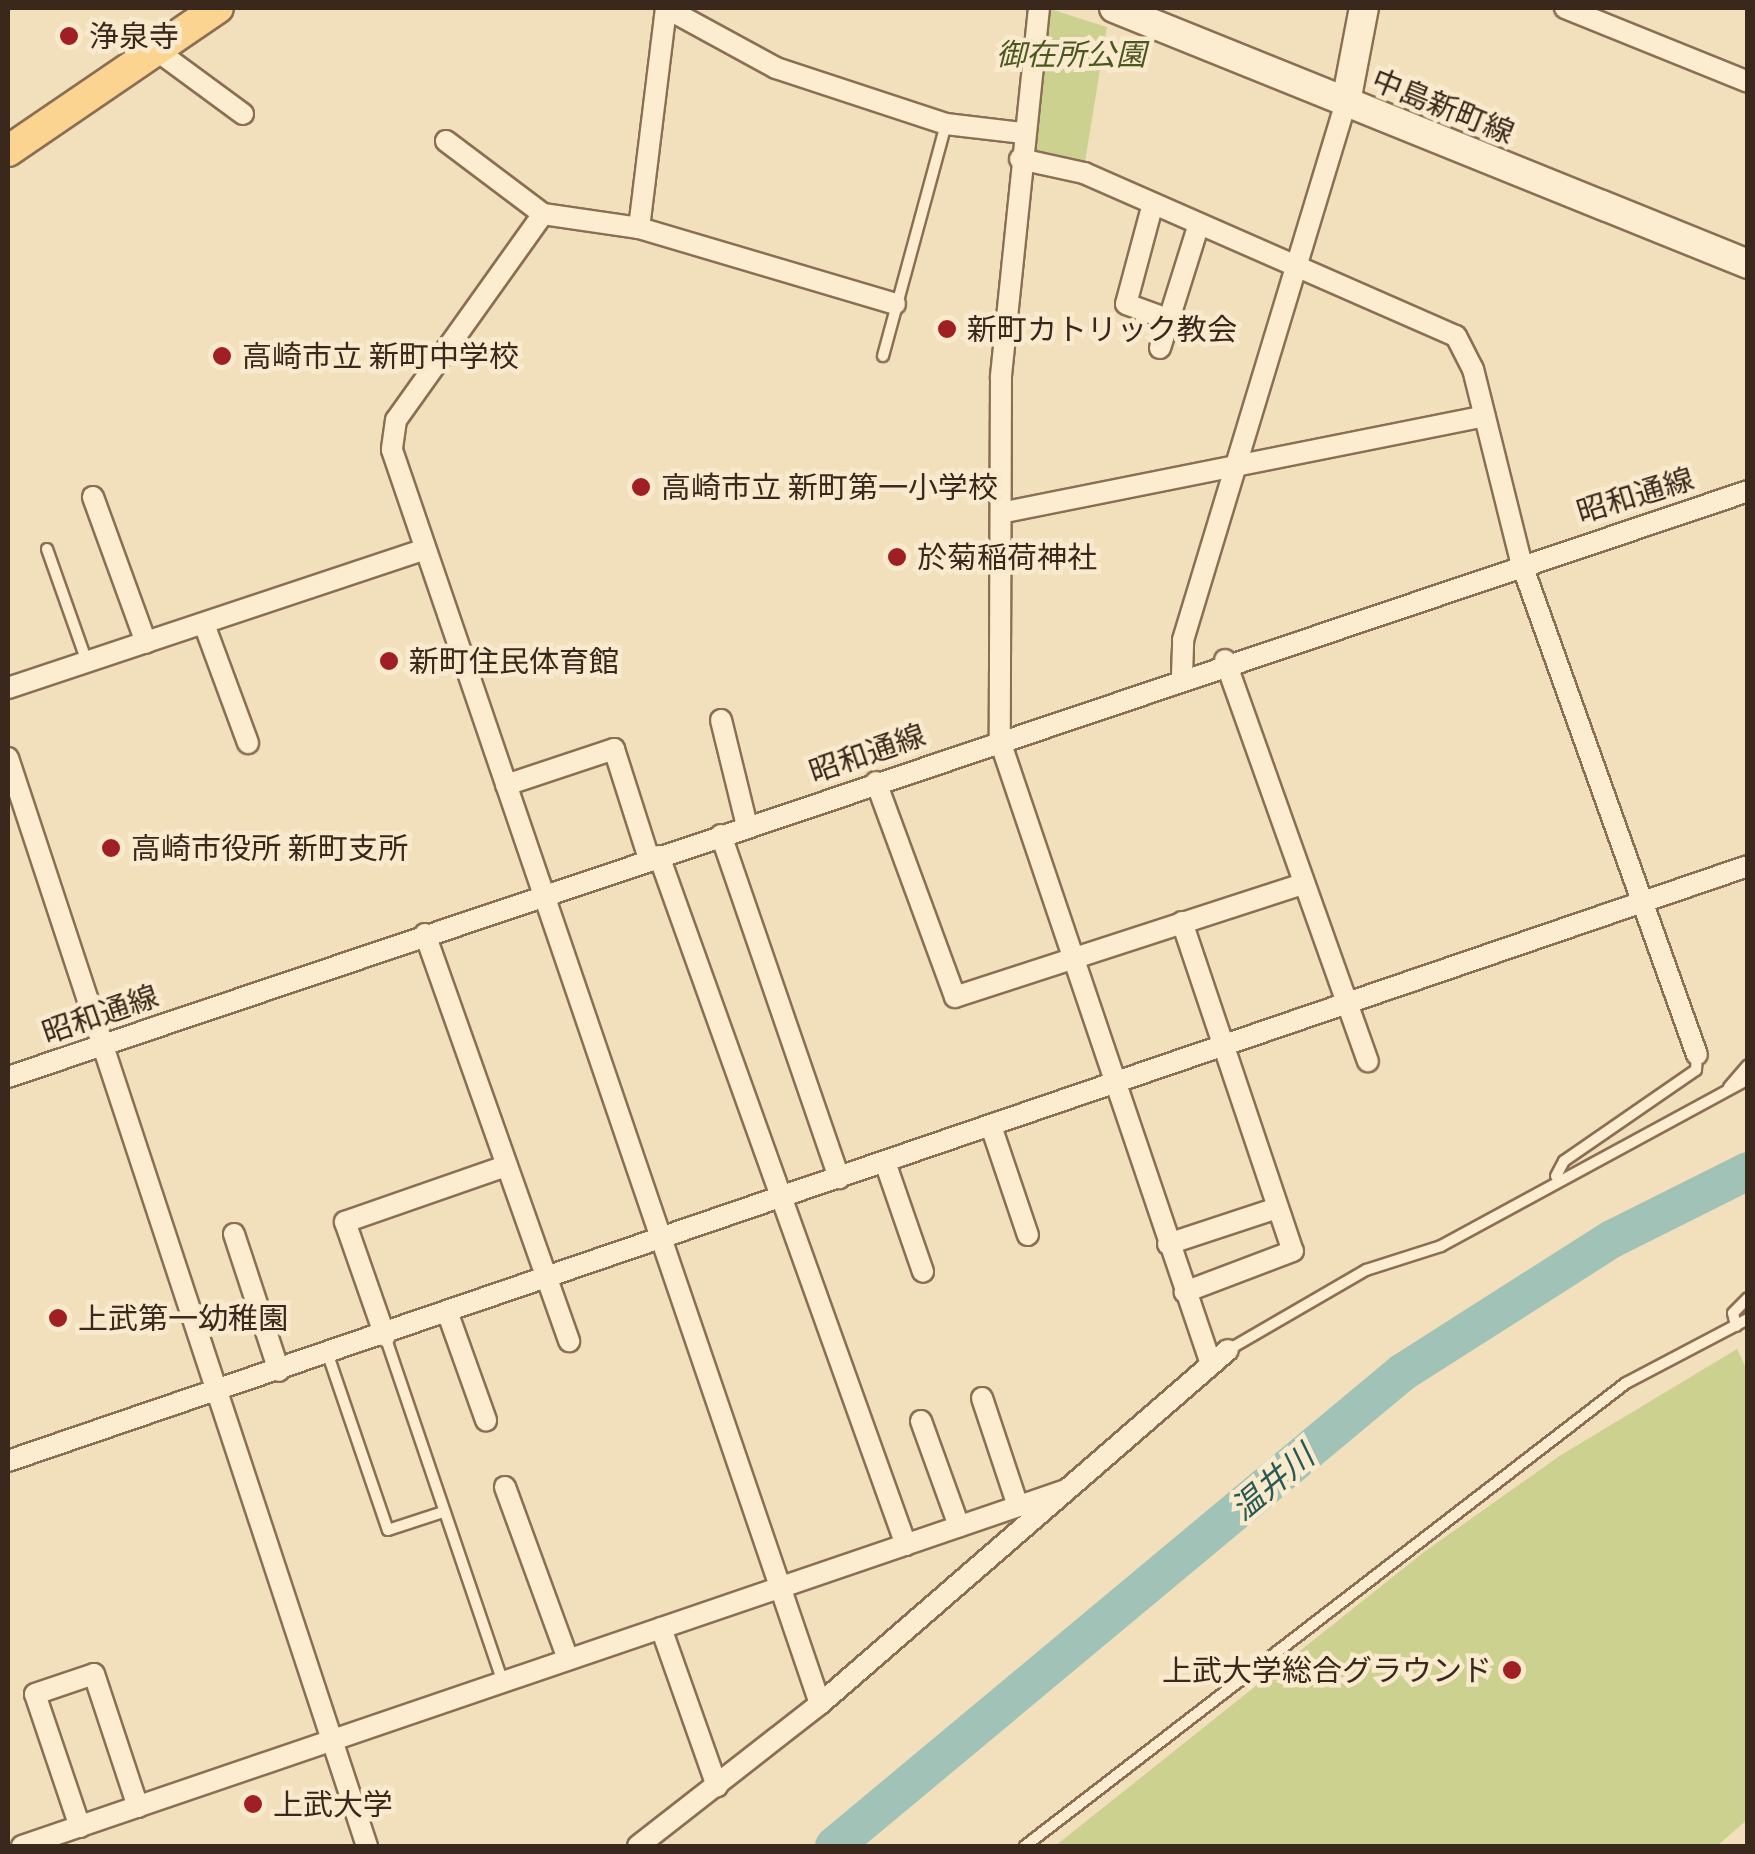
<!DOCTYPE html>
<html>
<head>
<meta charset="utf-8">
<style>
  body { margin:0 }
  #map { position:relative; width:1755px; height:1854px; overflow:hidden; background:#f2e0bd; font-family:"IBM Plex Serif","Noto Sans JP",serif }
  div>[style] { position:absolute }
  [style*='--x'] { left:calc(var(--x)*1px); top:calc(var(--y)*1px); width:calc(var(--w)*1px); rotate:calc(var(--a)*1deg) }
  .green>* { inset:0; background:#ccd190 }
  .river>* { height:38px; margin:-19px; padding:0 19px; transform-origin:19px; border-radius:19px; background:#a1c3b7 }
  .roads { filter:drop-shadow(2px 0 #8b6f54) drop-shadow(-2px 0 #8b6f54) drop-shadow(0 2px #8b6f54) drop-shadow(0 -2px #8b6f54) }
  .service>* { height:10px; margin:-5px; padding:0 5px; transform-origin:5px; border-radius:5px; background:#fcedd1 }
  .minor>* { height:20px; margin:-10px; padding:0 10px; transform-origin:10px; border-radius:10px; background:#fcedd1 }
  .secondary>* { height:28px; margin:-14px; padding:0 14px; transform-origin:14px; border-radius:14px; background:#fcedd1 }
  .primary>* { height:30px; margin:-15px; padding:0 15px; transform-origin:15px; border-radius:15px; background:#fad490 }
  .dots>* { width:28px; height:28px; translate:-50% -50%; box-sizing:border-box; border:5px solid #f9eacd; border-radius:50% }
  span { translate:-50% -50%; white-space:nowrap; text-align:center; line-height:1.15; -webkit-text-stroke:9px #f9eacd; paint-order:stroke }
  .poi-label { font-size:30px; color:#39281b }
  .left { translate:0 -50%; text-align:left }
  .right { translate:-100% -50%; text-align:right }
  .park-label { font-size:30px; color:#4b571f; font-style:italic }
  .street-label { font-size:30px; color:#39281b }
  .water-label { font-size:32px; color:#285a55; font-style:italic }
  .frame { position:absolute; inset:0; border:10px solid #39281b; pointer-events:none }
</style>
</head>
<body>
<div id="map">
  <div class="green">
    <i style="clip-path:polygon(1047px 8px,1107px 27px,1084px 168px,1028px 156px)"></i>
    <i style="clip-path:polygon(1737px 1349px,1748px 1372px,1748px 1819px,1717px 1846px,1055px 1846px,1424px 1552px,1561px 1455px)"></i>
  </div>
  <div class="river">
    <i style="--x:834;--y:1846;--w:741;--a:-39.8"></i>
    <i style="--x:1403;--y:1372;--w:248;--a:-32.5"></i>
    <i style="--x:1612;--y:1239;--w:152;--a:-26.6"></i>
  </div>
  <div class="roads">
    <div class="service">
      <i style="--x:883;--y:356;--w:240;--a:-74.8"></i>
      <i style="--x:47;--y:549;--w:120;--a:70.5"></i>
      <i style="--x:1729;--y:1087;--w:29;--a:-49"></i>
      <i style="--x:1556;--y:1176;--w:17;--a:-62"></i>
      <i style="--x:1564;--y:1161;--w:160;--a:-34.6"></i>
      <i style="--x:1696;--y:1070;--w:14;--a:-86"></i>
      <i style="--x:1736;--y:1326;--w:13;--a:-103"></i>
      <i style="--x:1733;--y:1313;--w:21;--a:-45"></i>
      <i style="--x:385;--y:1336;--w:366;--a:71.2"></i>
      <i style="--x:1228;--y:1350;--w:160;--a:-30.1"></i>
      <i style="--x:1366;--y:1270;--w:79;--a:-17.7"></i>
      <i style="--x:1441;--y:1246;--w:349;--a:-28.5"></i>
      <i style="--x:328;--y:1355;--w:185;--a:71.1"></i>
      <i style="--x:388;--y:1530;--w:58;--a:-18.1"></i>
      <i style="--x:1025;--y:1846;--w:759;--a:-37.61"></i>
      <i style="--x:1626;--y:1383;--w:138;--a:-27.7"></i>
    </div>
    <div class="minor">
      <i style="--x:666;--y:8;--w:125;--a:28.6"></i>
      <i style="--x:776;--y:68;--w:179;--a:18.2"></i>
      <i style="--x:946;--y:124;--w:78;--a:6.7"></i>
      <i style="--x:1039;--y:8;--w:371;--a:95.9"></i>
      <i style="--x:1001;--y:377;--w:364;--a:90.2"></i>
      <i style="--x:1000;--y:741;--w:655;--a:71.29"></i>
      <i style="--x:1565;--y:8;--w:197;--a:22"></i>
      <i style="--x:156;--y:50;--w:108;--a:36.3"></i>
      <i style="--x:446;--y:141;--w:121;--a:37"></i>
      <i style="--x:543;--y:214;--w:97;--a:8.3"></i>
      <i style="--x:639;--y:228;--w:267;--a:16.5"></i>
      <i style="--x:1020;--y:159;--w:66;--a:12.3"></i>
      <i style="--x:1084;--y:173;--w:406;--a:23.7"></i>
      <i style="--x:1456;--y:336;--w:37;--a:63"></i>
      <i style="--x:1473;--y:369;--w:199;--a:76"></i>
      <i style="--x:1521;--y:562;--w:523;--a:70.35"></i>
      <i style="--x:1152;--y:207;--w:100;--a:105"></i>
      <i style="--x:1126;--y:304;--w:41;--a:19.7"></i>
      <i style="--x:543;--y:214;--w:253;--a:125.5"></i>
      <i style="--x:396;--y:420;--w:30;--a:98"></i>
      <i style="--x:392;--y:450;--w:1325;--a:71.15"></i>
      <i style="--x:639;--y:228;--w:222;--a:-83"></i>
      <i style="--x:1160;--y:348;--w:124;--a:-72.6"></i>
      <i style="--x:93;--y:497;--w:155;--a:70"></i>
      <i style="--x:1005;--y:512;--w:489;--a:-11.3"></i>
      <i style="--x:204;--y:624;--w:127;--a:69.7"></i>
      <i style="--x:1225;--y:660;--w:426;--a:70.4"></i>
      <i style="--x:1182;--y:675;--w:35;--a:-88"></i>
      <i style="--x:1183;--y:640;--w:562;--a:-73.14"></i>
      <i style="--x:8;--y:688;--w:438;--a:-18.4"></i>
      <i style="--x:721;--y:720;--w:109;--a:76.2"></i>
      <i style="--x:8;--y:758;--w:1146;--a:71.74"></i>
      <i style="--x:876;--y:782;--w:229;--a:69.8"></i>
      <i style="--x:955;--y:997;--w:362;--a:-18"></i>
      <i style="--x:506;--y:785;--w:114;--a:-18.4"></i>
      <i style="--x:614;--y:749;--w:115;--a:72.3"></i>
      <i style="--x:721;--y:835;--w:363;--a:71"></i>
      <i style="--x:659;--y:856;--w:732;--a:70.28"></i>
      <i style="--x:1182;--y:922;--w:347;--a:71.4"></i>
      <i style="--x:1293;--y:1251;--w:116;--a:159.2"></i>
      <i style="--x:425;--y:934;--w:432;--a:70.5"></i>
      <i style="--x:8;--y:1077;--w:1836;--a:-18.61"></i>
      <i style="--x:991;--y:1126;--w:115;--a:71.3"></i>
      <i style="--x:885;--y:1162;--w:116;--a:70.9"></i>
      <i style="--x:234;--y:1234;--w:144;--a:71.8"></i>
      <i style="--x:1168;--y:1244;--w:115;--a:-18.3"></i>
      <i style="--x:448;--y:1314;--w:113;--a:70.3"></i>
      <i style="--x:385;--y:1336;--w:121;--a:-109.3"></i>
      <i style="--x:345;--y:1222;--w:170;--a:-19.2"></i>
      <i style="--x:982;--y:1398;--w:114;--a:71.6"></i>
      <i style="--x:921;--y:1421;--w:112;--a:70.1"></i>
      <i style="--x:8;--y:1461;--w:1839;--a:-18.88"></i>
      <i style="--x:505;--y:1487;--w:183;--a:69.9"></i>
      <i style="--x:661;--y:1628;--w:168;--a:70.5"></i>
      <i style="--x:80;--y:1827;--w:140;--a:-108.7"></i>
      <i style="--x:35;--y:1694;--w:62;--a:-18.7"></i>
      <i style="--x:94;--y:1674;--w:140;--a:71.7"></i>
      <i style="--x:22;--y:1846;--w:1103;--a:-18.83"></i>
      <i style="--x:638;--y:1846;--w:231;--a:-38"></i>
      <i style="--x:820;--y:1704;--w:540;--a:-40.95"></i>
    </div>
    <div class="secondary">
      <i style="--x:1114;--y:8;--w:684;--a:21.99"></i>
      <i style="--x:1346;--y:102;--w:96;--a:-79.2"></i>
    </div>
    <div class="primary">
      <i style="--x:8;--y:151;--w:254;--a:-34.3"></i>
    </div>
  </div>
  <div class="dots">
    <i style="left:69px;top:36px;background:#a01f25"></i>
    <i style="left:947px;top:329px;background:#a01f25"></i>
    <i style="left:222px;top:356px;background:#a01f25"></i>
    <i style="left:641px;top:487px;background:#a01f25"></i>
    <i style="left:897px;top:557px;background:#a01f25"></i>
    <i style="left:389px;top:661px;background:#a01f25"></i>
    <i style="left:111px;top:848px;background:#a01f25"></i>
    <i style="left:58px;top:1318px;background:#a01f25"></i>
    <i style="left:1512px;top:1670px;background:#a01f25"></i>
    <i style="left:253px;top:1804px;background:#a01f25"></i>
  </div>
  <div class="poi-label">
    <span class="left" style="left:89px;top:36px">浄泉寺</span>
    <span class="left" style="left:967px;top:329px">新町カトリック教会</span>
    <span class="left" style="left:242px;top:356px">高崎市立 新町中学校</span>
    <span class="left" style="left:661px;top:487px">高崎市立 新町第一小学校</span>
    <span class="left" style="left:917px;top:557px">於菊稲荷神社</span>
    <span class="left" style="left:409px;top:661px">新町住民体育館</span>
    <span class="left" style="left:131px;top:848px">高崎市役所 新町支所</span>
    <span class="left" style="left:78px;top:1318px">上武第一幼稚園</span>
    <span class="right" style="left:1492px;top:1670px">上武大学総合グラウンド</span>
    <span class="left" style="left:273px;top:1804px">上武大学</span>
  </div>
  <div class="park-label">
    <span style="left:1071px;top:54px">御在所公園</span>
  </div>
  <div class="street-label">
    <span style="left:1443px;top:106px;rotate:22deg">中島新町線</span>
    <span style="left:1635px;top:495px;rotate:-17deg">昭和通線</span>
    <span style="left:867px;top:753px;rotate:-19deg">昭和通線</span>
    <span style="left:100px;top:1014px;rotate:-19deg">昭和通線</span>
  </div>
  <div class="water-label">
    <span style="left:1272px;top:1482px;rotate:-40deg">温井川</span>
  </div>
  <div class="frame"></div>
</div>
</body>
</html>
